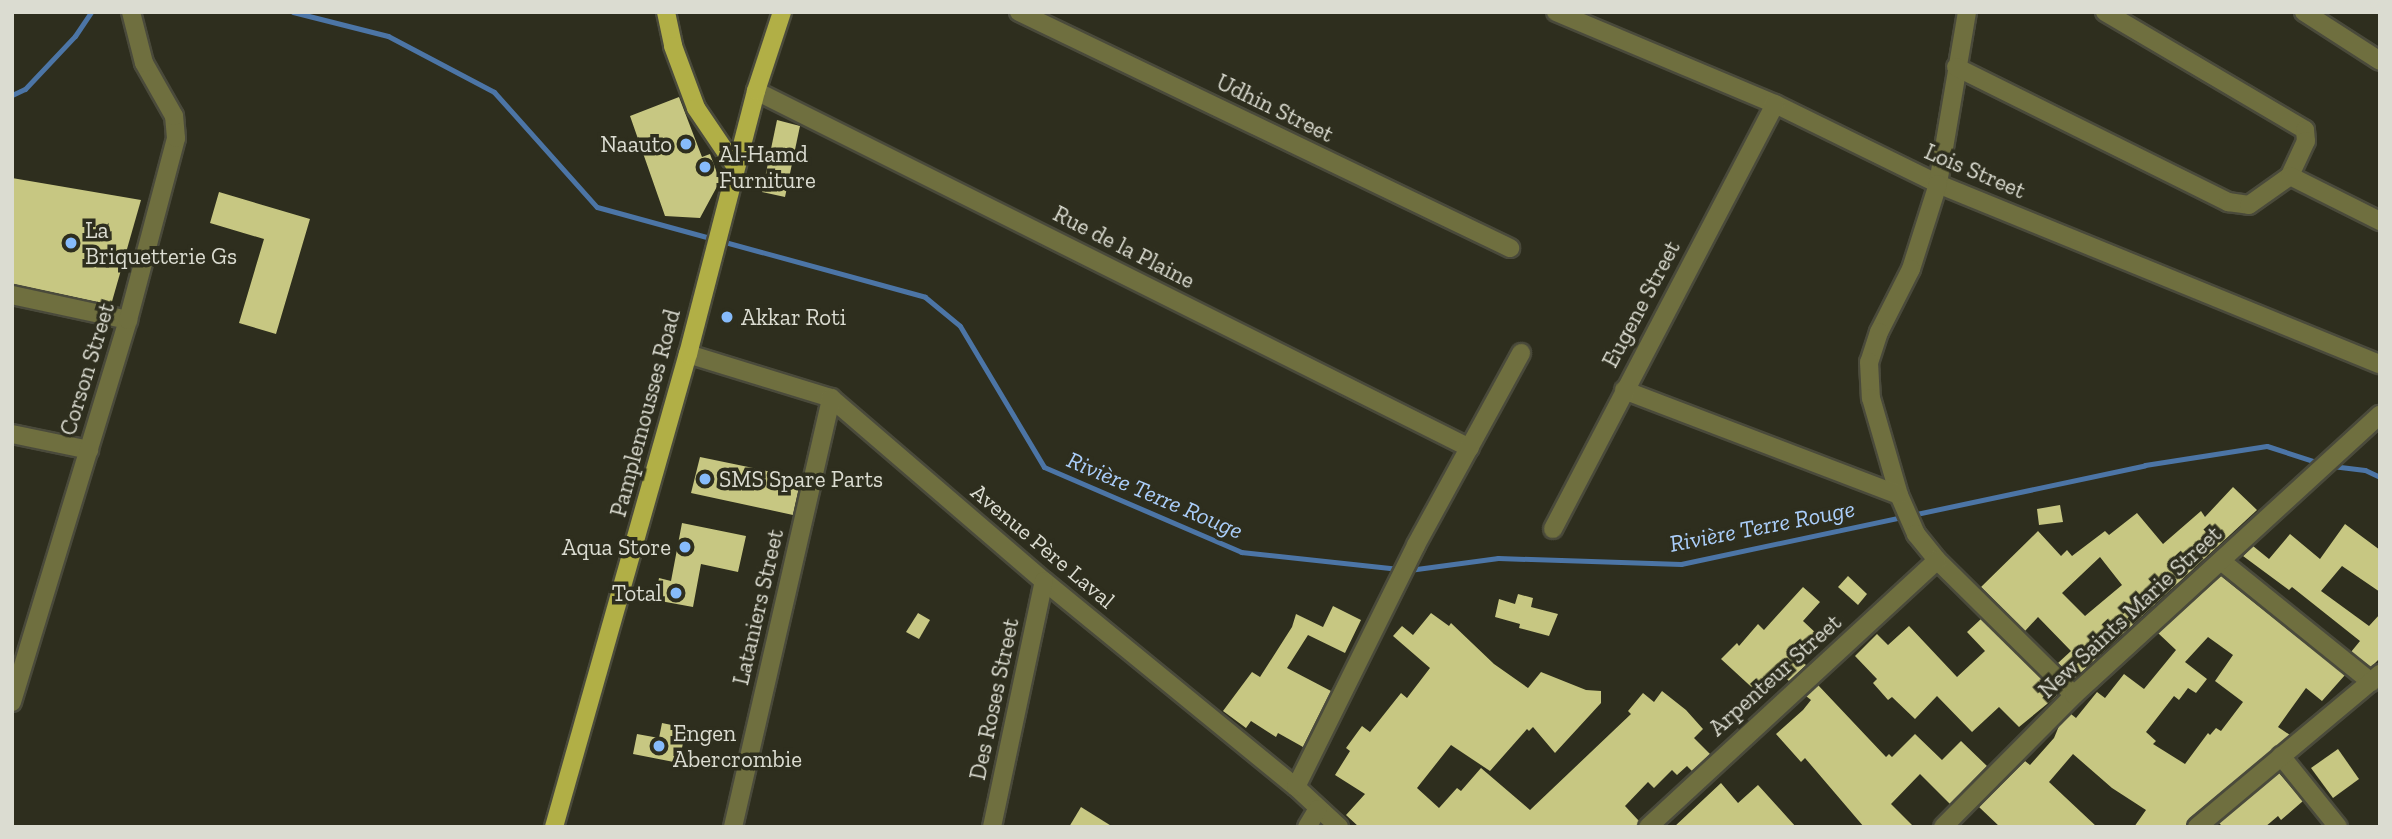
<!DOCTYPE html>
<html>
<head>
<meta charset="utf-8">
<style>
  body { margin:0 }
  #map { position:relative; width:2392px; height:839px; overflow:hidden; background:#2e2e1e; font-family:"Zilla Slab",serif }
  div>[style] { position:absolute }
  [style*='--x'] { left:calc(var(--x)*1px); top:calc(var(--y)*1px); width:calc(var(--w)*1px); rotate:calc(var(--a)*1deg) }
  .stream>* { height:5px; margin:-2.5px; padding:0 2.5px; transform-origin:2.5px; border-radius:2.5px; background:#4c75a6 }
  .building>* { inset:0; background:#c7c782 }
  .roads { filter:drop-shadow(2px 0 #4a4a3b) drop-shadow(-2px 0 #4a4a3b) drop-shadow(0 2px #4a4a3b) drop-shadow(0 -2px #4a4a3b) }
  .minor>* { height:18px; margin:-9px; padding:0 9px; transform-origin:9px; border-radius:9px; background:#6f6f3f }
  .major>* { height:18px; margin:-9px; padding:0 9px; transform-origin:9px; border-radius:9px; background:#b1af46 }
  .dots>* { width:19px; height:19px; translate:-50% -50%; box-sizing:border-box; border:4px solid #2e2e1e; border-radius:50% }
  span { translate:-50% -50%; white-space:nowrap; text-align:center; line-height:1.15; -webkit-text-stroke:7px #2e2e1e; paint-order:stroke }
  .street-label { font-size:23px; color:#dbdcd1 }
  .poi-label { font-size:23px; color:#dbdcd1 }
  .right { translate:-100% -50%; text-align:right }
  .left { translate:0 -50%; text-align:left }
  .water-label { font-size:24px; color:#abcefa; font-style:italic }
  .frame { position:absolute; inset:0; border:14px solid #dbdcd1; pointer-events:none }
</style>
</head>
<body>
<div id="map">
  <div class="stream">
    <i style="--x:293;--y:12;--w:98;--a:14.2"></i>
    <i style="--x:388;--y:36;--w:120;--a:27.8"></i>
    <i style="--x:494;--y:92;--w:154;--a:48.2"></i>
    <i style="--x:597;--y:207;--w:340;--a:15.3"></i>
    <i style="--x:925;--y:297;--w:45;--a:39.6"></i>
    <i style="--x:960;--y:326;--w:164;--a:59.2"></i>
    <i style="--x:1044;--y:467;--w:215;--a:23.3"></i>
    <i style="--x:1241;--y:552;--w:159;--a:6.1"></i>
    <i style="--x:12;--y:95;--w:14;--a:-25"></i>
    <i style="--x:25;--y:89;--w:73;--a:-46.7"></i>
    <i style="--x:75;--y:36;--w:29;--a:-56"></i>
    <i style="--x:2332;--y:466;--w:33;--a:7"></i>
    <i style="--x:2365;--y:470;--w:17;--a:25"></i>
    <i style="--x:1409;--y:570;--w:90;--a:-7.7"></i>
    <i style="--x:1498;--y:558;--w:183;--a:1.9"></i>
    <i style="--x:1681;--y:564;--w:474;--a:-12"></i>
    <i style="--x:2145;--y:465;--w:123;--a:-8.9"></i>
    <i style="--x:2267;--y:446;--w:48;--a:18.1"></i>
  </div>
  <div class="building">
    <i style="clip-path:polygon(679px 97px,702px 157px,710px 154px,720px 181px,700px 218px,665px 216px,630px 116px)"></i>
    <i style="clip-path:polygon(777px 120px,800px 126px,785px 197px,762px 192px)"></i>
    <i style="clip-path:polygon(12px 178px,141px 200px,111px 305px,12px 284px)"></i>
    <i style="clip-path:polygon(219px 192px,310px 219px,276px 334px,239px 323px,264px 239px,210px 223px)"></i>
    <i style="clip-path:polygon(700px 457px,801px 478px,793px 515px,691px 493px)"></i>
    <i style="clip-path:polygon(evenodd,2233px 487px,2257px 510px,2074px 679px,2058px 663px,2071px 651px,2038px 617px,2025px 631px,1981px 587px,2038px 531px,2061px 556px,2067px 550px,2072px 556px,2105px 531px,2109px 535px,2137px 513px,2163px 544px,2201px 511px,2205px 517px,2233px 487px,2100px 557px,2122px 585px,2085px 616px,2062px 593px,2100px 557px)"></i>
    <i style="clip-path:polygon(2060px 505px,2063px 522px,2039px 525px,2037px 509px)"></i>
    <i style="clip-path:polygon(682px 523px,746px 536px,738px 572px,701px 564px,693px 607px,655px 600px,659px 578px,671px 581px)"></i>
    <i style="clip-path:polygon(2345px 524px,2380px 550px,2380px 592px,2342px 566px,2321px 591px,2369px 626px,2380px 614px,2380px 658px,2371px 667px,2351px 652px,2360px 641px,2292px 587px,2289px 590px,2243px 556px,2253px 546px,2269px 559px,2290px 534px,2320px 559px)"></i>
    <i style="clip-path:polygon(1848px 576px,1867px 594px,1858px 605px,1838px 587px)"></i>
    <i style="clip-path:polygon(evenodd,2221px 576px,2345px 675px,2322px 701px,2306px 688px,2278px 727px,2290px 735px,2190px 818px,2186px 827px,2134px 827px,2146px 810px,2112px 788px,2073px 754px,2049px 782px,2097px 827px,2000px 827px,1979px 807px,2025px 761px,2030px 765px,2054px 738px,2059px 726px,2071px 714px,2076px 718px,2097px 692px,2105px 698px,2124px 674px,2144px 689px,2176px 650px,2158px 633px,2221px 576px,2208px 637px,2233px 655px,2215px 681px,2243px 702px,2221px 731px,2216px 728px,2210px 735px,2208px 733px,2185px 764px,2153px 744px,2156px 741px,2146px 732px,2174px 696px,2179px 700px,2188px 688px,2196px 693px,2207px 679px,2185px 662px,2208px 637px)"></i>
    <i style="clip-path:polygon(1803px 587px,1820px 602px,1803px 621px,1818px 635px,1811px 642px,1815px 646px,1801px 661px,1806px 665px,1789px 681px,1780px 674px,1759px 694px,1721px 659px,1737px 643px,1739px 646px,1758px 624px,1764px 630px)"></i>
    <i style="clip-path:polygon(1518px 594px,1533px 598px,1531px 607px,1558px 614px,1549px 636px,1519px 628px,1520px 624px,1495px 617px,1499px 599px,1515px 604px)"></i>
    <i style="clip-path:polygon(1333px 606px,1361px 620px,1345px 653px,1308px 635px,1287px 668px,1331px 691px,1303px 747px,1278px 733px,1276px 737px,1251px 721px,1246px 728px,1223px 711px,1252px 672px,1260px 677px,1292px 627px,1296px 614px,1323px 627px)"></i>
    <i style="clip-path:polygon(918px 613px,930px 620px,919px 639px,906px 632px)"></i>
    <i style="clip-path:polygon(1431px 613px,1449px 626px,1451px 623px,1494px 664px,1528px 688px,1541px 672px,1586px 690px,1601px 691px,1601px 703px,1555px 753px,1533px 727px,1529px 731px,1527px 729px,1490px 771px,1451px 745px,1417px 788px,1439px 808px,1457px 788px,1461px 791px,1481px 768px,1530px 810px,1631px 714px,1628px 711px,1643px 693px,1654px 702px,1662px 691px,1686px 710px,1703px 729px,1694px 738px,1710px 754px,1692px 771px,1687px 766px,1677px 775px,1672px 770px,1654px 788px,1648px 782px,1625px 806px,1639px 821px,1637px 827px,1359px 827px,1346px 815px,1365px 794px,1335px 775px,1350px 751px,1346px 748px,1362px 726px,1370px 732px,1401px 693px,1407px 698px,1430px 668px,1393px 636px,1402px 626px,1413px 635px)"></i>
    <i style="clip-path:polygon(1981px 619px,2058px 695px,2019px 727px,1999px 707px,1972px 732px,1937px 696px,1915px 719px,1892px 697px,1888px 700px,1873px 683px,1877px 679px,1855px 656px,1877px 634px,1888px 645px,1909px 626px,1957px 677px,1985px 651px,1967px 632px)"></i>
    <i style="clip-path:polygon(1818px 685px,1886px 757px,1889px 754px,1892px 757px,1915px 734px,1942px 760px,1961px 741px,1987px 766px,1950px 804px,1920px 774px,1891px 804px,1914px 827px,1864px 827px,1805px 758px,1801px 762px,1776px 734px,1803px 710px,1811px 700px,1806px 696px)"></i>
    <i style="clip-path:polygon(662px 723px,686px 728px,679px 763px,633px 754px,637px 734px,659px 738px)"></i>
    <i style="clip-path:polygon(2338px 749px,2359px 779px,2333px 798px,2311px 768px)"></i>
    <i style="clip-path:polygon(2279px 773px,2303px 801px,2281px 820px,2278px 816px,2265px 827px,2223px 827px,2219px 823px)"></i>
    <i style="clip-path:polygon(1721px 783px,1738px 803px,1758px 785px,1796px 827px,1674px 827px)"></i>
    <i style="clip-path:polygon(1081px 807px,1113px 827px,1069px 827px)"></i>
  </div>
  <div class="roads">
    <div class="minor">
      <i style="--x:1019;--y:12;--w:545;--a:25.67"></i>
      <i style="--x:1556;--y:12;--w:238;--a:22.8"></i>
      <i style="--x:1775;--y:104;--w:182;--a:26.1"></i>
      <i style="--x:1938;--y:184;--w:477;--a:22.2"></i>
      <i style="--x:1967;--y:12;--w:174;--a:99.6"></i>
      <i style="--x:1938;--y:184;--w:89;--a:107.6"></i>
      <i style="--x:1911;--y:269;--w:71;--a:116.9"></i>
      <i style="--x:1879;--y:332;--w:32;--a:108"></i>
      <i style="--x:1869;--y:362;--w:36;--a:87"></i>
      <i style="--x:1871;--y:398;--w:101;--a:73.9"></i>
      <i style="--x:1899;--y:495;--w:43;--a:66.4"></i>
      <i style="--x:1916;--y:534;--w:33;--a:51"></i>
      <i style="--x:1937;--y:560;--w:192;--a:44.6"></i>
      <i style="--x:2105;--y:12;--w:232;--a:30.5"></i>
      <i style="--x:2305;--y:130;--w:11;--a:85"></i>
      <i style="--x:2306;--y:141;--w:38;--a:115"></i>
      <i style="--x:2304;--y:12;--w:90;--a:32.8"></i>
      <i style="--x:1956;--y:67;--w:304;--a:26.4"></i>
      <i style="--x:2228;--y:202;--w:21;--a:8"></i>
      <i style="--x:2249;--y:205;--w:50;--a:-35.3"></i>
      <i style="--x:2290;--y:176;--w:101;--a:26.6"></i>
      <i style="--x:756;--y:91;--w:798;--a:26.57"></i>
      <i style="--x:12;--y:295;--w:119;--a:12.2"></i>
      <i style="--x:688;--y:354;--w:150;--a:17.1"></i>
      <i style="--x:831;--y:398;--w:281;--a:40.7"></i>
      <i style="--x:1044;--y:581;--w:325;--a:39.3"></i>
      <i style="--x:1296;--y:787;--w:59;--a:42.9"></i>
      <i style="--x:1624;--y:390;--w:294;--a:20.9"></i>
      <i style="--x:12;--y:434;--w:79;--a:11.7"></i>
      <i style="--x:1553;--y:529;--w:479;--a:-62.4"></i>
      <i style="--x:2221;--y:561;--w:193;--a:38.9"></i>
      <i style="--x:12;--y:702;--w:399;--a:-73.1"></i>
      <i style="--x:128;--y:320;--w:188;--a:-75.2"></i>
      <i style="--x:176;--y:138;--w:22;--a:-95"></i>
      <i style="--x:174;--y:116;--w:61;--a:-119.5"></i>
      <i style="--x:144;--y:63;--w:53;--a:-104.3"></i>
      <i style="--x:2281;--y:756;--w:91;--a:51.2"></i>
      <i style="--x:1296;--y:787;--w:270;--a:-63.6"></i>
      <i style="--x:1416;--y:545;--w:219;--a:-61.3"></i>
      <i style="--x:733;--y:827;--w:440;--a:-77.1"></i>
      <i style="--x:992;--y:827;--w:251;--a:-78.1"></i>
      <i style="--x:1307;--y:827;--w:21;--a:-59"></i>
      <i style="--x:1648;--y:827;--w:393;--a:-42.7"></i>
      <i style="--x:1943;--y:827;--w:186;--a:-45.2"></i>
      <i style="--x:2074;--y:695;--w:415;--a:-42.5"></i>
      <i style="--x:2197;--y:827;--w:239;--a:-39.9"></i>
    </div>
    <div class="major">
      <i style="--x:666;--y:12;--w:35;--a:78"></i>
      <i style="--x:673;--y:46;--w:66;--a:69.6"></i>
      <i style="--x:696;--y:108;--w:71;--a:55.9"></i>
      <i style="--x:554;--y:827;--w:492;--a:-74.2"></i>
      <i style="--x:688;--y:354;--w:272;--a:-75.5"></i>
      <i style="--x:756;--y:91;--w:83;--a:-71.8"></i>
    </div>
  </div>
  <div class="dots">
    <i style="left:686px;top:144px;background:#86bbfb"></i>
    <i style="left:705px;top:167px;background:#86bbfb"></i>
    <i style="left:71px;top:243px;background:#86bbfb"></i>
    <i style="left:727px;top:317px;background:#86bbfb"></i>
    <i style="left:705px;top:479px;background:#86bbfb"></i>
    <i style="left:685px;top:547px;background:#86bbfb"></i>
    <i style="left:676px;top:593px;background:#86bbfb"></i>
    <i style="left:659px;top:746px;background:#86bbfb"></i>
  </div>
  <div class="street-label">
    <span style="left:1275px;top:108px;rotate:26deg">Udhin Street</span>
    <span style="left:1975px;top:171px;rotate:23deg">Lois Street</span>
    <span style="left:1124px;top:247px;rotate:27deg">Rue de la Plaine</span>
    <span style="left:1641px;top:304px;rotate:-62deg">Eugene Street</span>
    <span style="left:87px;top:369px;rotate:-73deg">Corson Street</span>
    <span style="left:645px;top:413px;rotate:-75deg">Pamplemousses Road</span>
    <span style="left:1043px;top:546px;rotate:40deg">Avenue Père Laval</span>
    <span style="left:758px;top:607px;rotate:-77deg">Lataniers Street</span>
    <span style="left:2130px;top:612px;rotate:-43deg">New Saints Marie Street</span>
    <span style="left:1775px;top:675px;rotate:-42deg">Arpenteur Street</span>
    <span style="left:994px;top:699px;rotate:-78deg">Des Roses Street</span>
  </div>
  <div class="poi-label">
    <span class="right" style="left:672px;top:144px">Naauto</span>
    <span class="left" style="left:719px;top:167px">Al-Hamd<br>Furniture</span>
    <span class="left" style="left:85px;top:243px">La<br>Briquetterie Gs</span>
    <span class="left" style="left:741px;top:317px">Akkar Roti</span>
    <span class="left" style="left:719px;top:479px">SMS Spare Parts</span>
    <span class="right" style="left:671px;top:547px">Aqua Store</span>
    <span class="right" style="left:662px;top:593px">Total</span>
    <span class="left" style="left:673px;top:746px">Engen<br>Abercrombie</span>
  </div>
  <div class="water-label">
    <span style="left:1155px;top:495px;rotate:23deg">Rivière Terre Rouge</span>
    <span style="left:1762px;top:526px;rotate:-11deg">Rivière Terre Rouge</span>
  </div>
  <div class="frame"></div>
</div>
</body>
</html>
